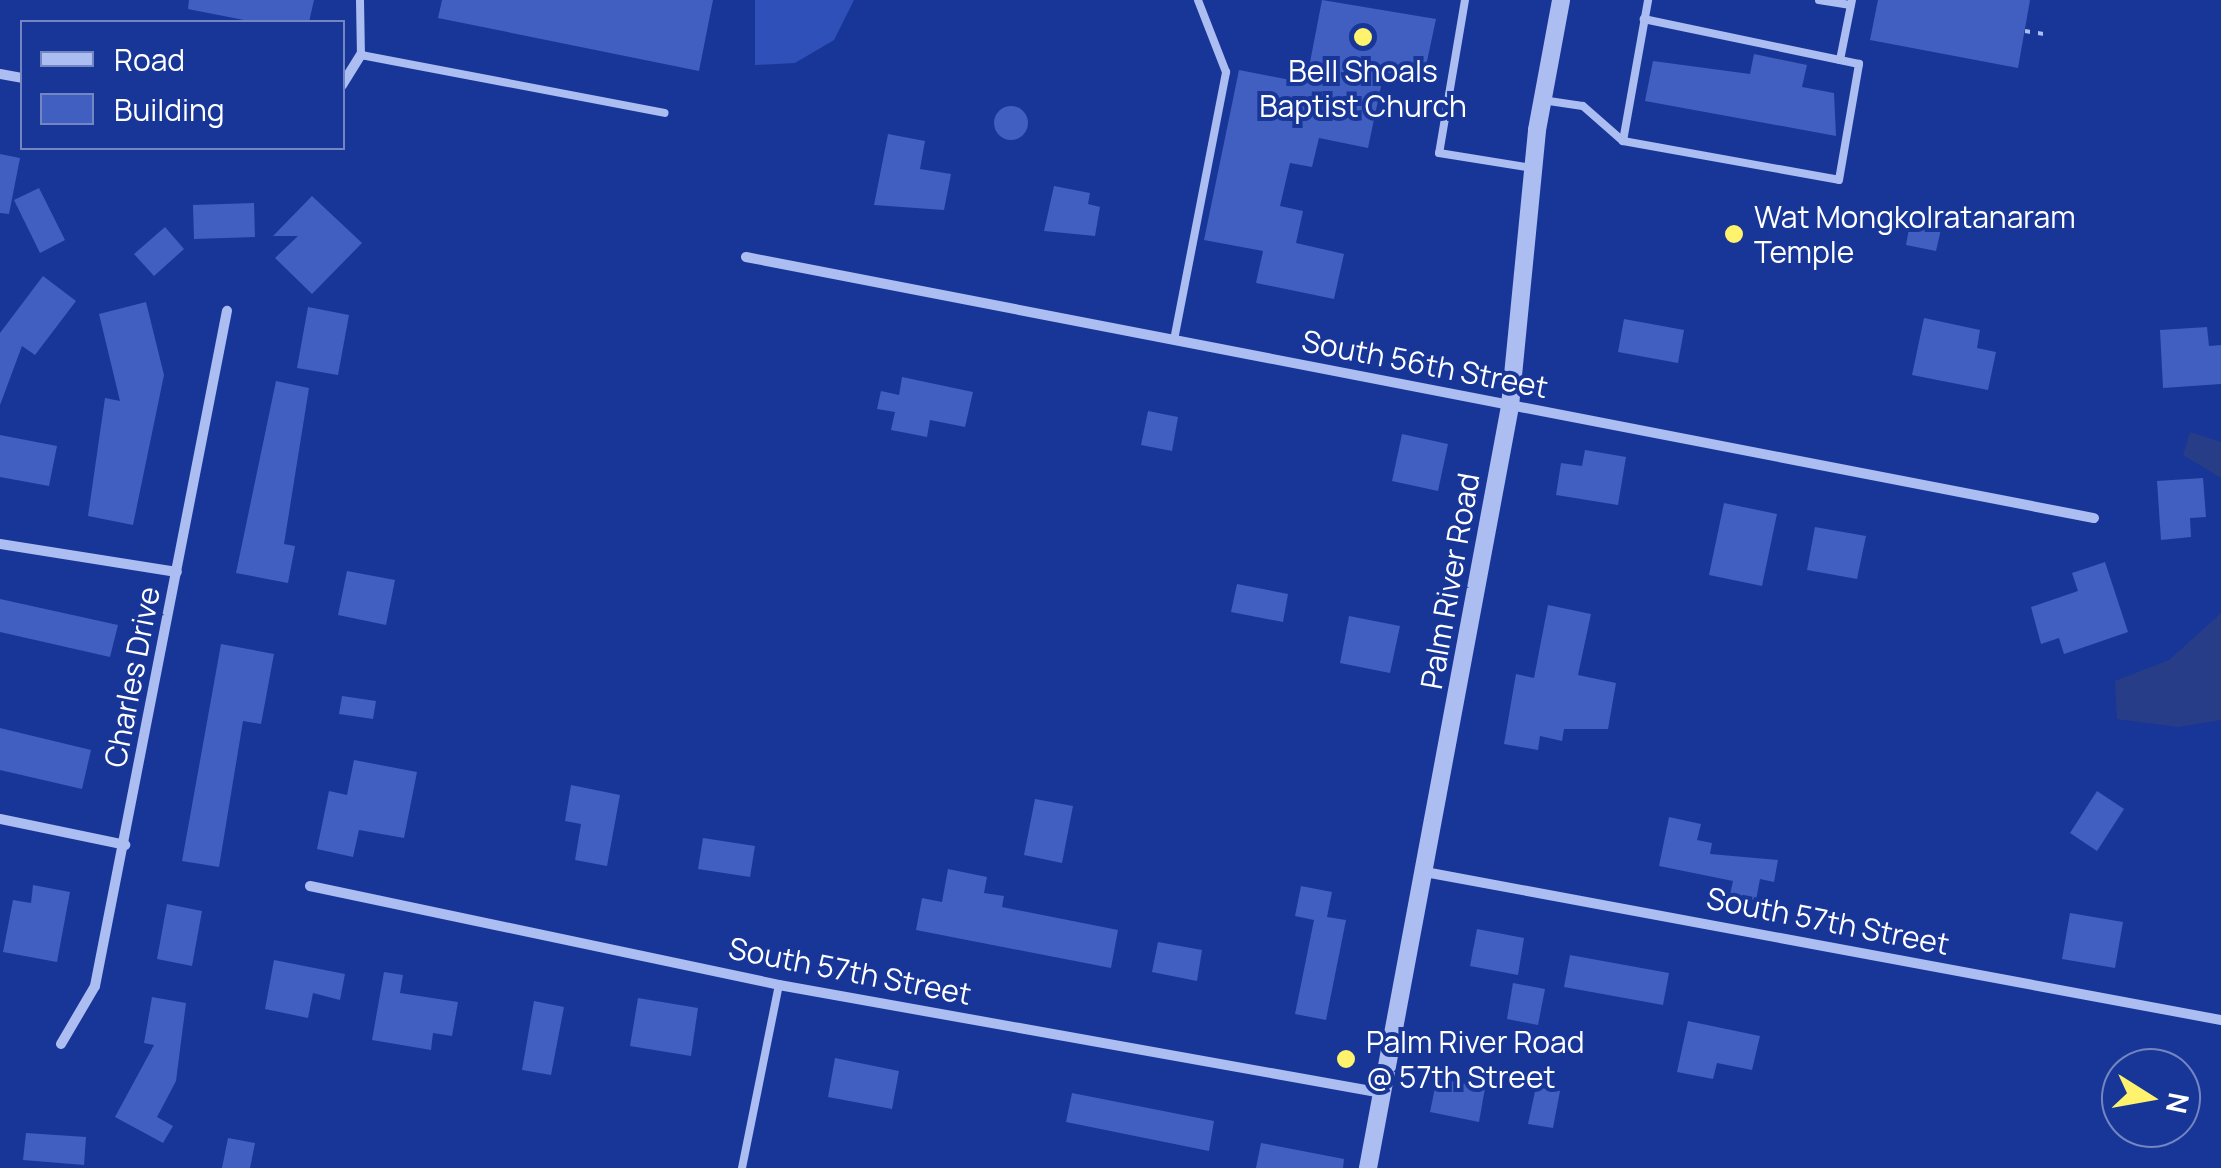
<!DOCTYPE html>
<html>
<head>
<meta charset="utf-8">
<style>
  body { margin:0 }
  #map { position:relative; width:2221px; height:1168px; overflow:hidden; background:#183698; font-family:Manrope,sans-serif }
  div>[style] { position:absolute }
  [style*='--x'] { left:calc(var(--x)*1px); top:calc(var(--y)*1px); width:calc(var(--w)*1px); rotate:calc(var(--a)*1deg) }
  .green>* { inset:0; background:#2e50b8 }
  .water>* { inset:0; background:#283d87 }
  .building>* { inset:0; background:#405fc0 }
  .round { border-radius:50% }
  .path>* { height:4px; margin-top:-2px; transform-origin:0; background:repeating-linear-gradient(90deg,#acbdf1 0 5px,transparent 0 13px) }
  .service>* { height:8px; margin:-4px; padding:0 4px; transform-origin:4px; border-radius:4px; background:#acbdf1 }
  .minor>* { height:10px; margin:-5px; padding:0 5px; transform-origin:5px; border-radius:5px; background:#acbdf1 }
  .tertiary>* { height:18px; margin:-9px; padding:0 9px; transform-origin:9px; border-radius:9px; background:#acbdf1 }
  .dots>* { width:28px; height:28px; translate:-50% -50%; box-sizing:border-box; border:5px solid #183698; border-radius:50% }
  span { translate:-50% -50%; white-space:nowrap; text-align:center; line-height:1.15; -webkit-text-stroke:8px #183698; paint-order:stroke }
  .poi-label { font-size:30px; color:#fff }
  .left { translate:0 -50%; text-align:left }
  .street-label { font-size:30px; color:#fff }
  .legend { position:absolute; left:20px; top:20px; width:325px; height:130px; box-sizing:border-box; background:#183698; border:2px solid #7486c1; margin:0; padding:12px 18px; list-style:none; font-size:30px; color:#fff }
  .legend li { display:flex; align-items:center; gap:20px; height:50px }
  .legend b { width:50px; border:2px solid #7486c1 }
  .north { position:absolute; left:2101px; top:1048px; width:100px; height:100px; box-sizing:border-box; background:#183698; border:2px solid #7486c1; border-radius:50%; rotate:101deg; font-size:28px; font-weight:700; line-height:40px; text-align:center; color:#fff }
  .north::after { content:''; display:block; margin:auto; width:35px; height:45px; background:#fff26c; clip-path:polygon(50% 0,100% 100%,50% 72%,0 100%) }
</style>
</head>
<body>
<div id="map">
  <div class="green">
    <i style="clip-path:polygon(755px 0,854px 0,834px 40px,795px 63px,755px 65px)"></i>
  </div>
  <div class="water">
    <i style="clip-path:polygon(2190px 432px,2221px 442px,2221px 478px,2183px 455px)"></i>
    <i style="clip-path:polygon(2221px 613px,2221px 720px,2178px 727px,2117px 719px,2115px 681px,2169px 660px)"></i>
  </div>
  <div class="building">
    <i style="clip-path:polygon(189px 0,314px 0,309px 22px,254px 22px,188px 9px)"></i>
    <i style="clip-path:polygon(442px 0,713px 0,699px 71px,438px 18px)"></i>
    <i style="clip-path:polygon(1322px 0,1436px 19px,1423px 80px,1384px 72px,1368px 148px,1319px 138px,1312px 167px,1290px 163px,1280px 206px,1303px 211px,1296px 243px,1344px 254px,1334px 299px,1256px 283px,1263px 251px,1204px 240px,1239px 70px,1306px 83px)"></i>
    <i style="clip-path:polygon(1878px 0,2030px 0,2018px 68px,1870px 40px)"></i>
    <i style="clip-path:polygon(1754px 54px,1807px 65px,1802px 87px,1834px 93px,1836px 136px,1645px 101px,1653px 61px,1750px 74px)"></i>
    <i class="round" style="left:994px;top:106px;width:34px;height:34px"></i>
    <i style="clip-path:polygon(888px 134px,925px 141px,920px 169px,951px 174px,944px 210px,874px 205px)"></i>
    <i style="clip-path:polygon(0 154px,20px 158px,9px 214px,0 213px)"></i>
    <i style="clip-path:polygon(1054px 186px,1090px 193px,1088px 204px,1100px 207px,1095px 236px,1044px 231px)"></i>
    <i style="clip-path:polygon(39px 188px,65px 240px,40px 253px,14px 200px)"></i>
    <i style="clip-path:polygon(312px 196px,362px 243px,312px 294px,275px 258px,298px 236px,273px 236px)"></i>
    <i style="clip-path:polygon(254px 203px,255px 237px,194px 239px,193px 205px)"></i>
    <i style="clip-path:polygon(1910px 223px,1941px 229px,1936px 251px,1906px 245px)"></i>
    <i style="clip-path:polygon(165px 227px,184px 249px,154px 276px,134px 254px)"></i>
    <i style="clip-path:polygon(43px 276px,76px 301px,35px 355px,22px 346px,0 405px,0 333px)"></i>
    <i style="clip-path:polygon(146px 302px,164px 375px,133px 525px,88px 516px,105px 398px,120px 401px,99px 314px)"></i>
    <i style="clip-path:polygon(308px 307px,349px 315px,338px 375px,297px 368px)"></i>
    <i style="clip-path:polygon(1924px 318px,1980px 330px,1977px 348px,1996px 352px,1988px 390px,1912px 375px)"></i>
    <i style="clip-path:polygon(1624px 319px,1684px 330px,1678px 363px,1618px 352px)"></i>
    <i style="clip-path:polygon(2207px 327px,2209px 346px,2221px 345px,2221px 384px,2163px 388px,2160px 330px)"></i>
    <i style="clip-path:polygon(902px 377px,973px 392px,965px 427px,930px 420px,927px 437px,891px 430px,895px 412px,877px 409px,881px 391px,899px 395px)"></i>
    <i style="clip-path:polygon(276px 381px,309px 388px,284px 544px,295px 546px,288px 583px,236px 573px)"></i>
    <i style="clip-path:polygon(1148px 411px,1178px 417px,1172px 451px,1141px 445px)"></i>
    <i style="clip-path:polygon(1402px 434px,1448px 444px,1438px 491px,1392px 481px)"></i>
    <i style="clip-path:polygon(0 435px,57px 446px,49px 486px,0 477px)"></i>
    <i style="clip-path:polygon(1585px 450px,1626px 457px,1618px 505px,1556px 495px,1561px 463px,1582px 466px)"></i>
    <i style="clip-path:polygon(2203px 478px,2206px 517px,2190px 518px,2191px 537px,2161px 540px,2157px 481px)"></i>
    <i style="clip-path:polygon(1724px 503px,1777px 514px,1762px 586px,1709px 575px)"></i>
    <i style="clip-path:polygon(1815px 527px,1866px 536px,1857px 579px,1807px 570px)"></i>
    <i style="clip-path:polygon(2105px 562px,2128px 632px,2064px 654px,2059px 638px,2041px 644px,2031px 607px,2078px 591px,2072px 573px)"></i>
    <i style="clip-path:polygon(347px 571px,395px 580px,386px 625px,338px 615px)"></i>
    <i style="clip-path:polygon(1237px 584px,1288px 594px,1283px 622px,1231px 612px)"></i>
    <i style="clip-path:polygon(0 599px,118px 625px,110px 657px,0 632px)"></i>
    <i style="clip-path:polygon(1548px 605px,1591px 614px,1578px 675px,1616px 683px,1608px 729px,1564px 729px,1562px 741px,1540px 736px,1538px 750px,1504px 744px,1516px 674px,1534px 678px)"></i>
    <i style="clip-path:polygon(1349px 616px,1400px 626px,1390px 673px,1340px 663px)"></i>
    <i style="clip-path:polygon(221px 644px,274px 654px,261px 724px,243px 721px,219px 867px,182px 861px)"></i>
    <i style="clip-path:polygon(342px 696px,376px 701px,373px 719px,339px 714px)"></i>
    <i style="clip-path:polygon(0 728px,91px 750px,82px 789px,0 770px)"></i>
    <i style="clip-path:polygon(354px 760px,417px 772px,404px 838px,359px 830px,353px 857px,317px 849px,329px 791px,347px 795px)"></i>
    <i style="clip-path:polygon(571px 785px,620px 795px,607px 866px,575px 860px,581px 824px,565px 821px)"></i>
    <i style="clip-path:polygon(2097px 791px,2124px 809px,2097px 851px,2070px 833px)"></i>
    <i style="clip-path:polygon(1035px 799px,1073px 806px,1062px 863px,1024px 855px)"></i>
    <i style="clip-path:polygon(1669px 817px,1701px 824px,1697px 840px,1712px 843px,1710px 854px,1778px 860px,1774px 882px,1760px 879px,1756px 900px,1730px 895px,1733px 881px,1659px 866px)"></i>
    <i style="clip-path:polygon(703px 838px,755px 846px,750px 877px,698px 869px)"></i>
    <i style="clip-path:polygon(948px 869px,987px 877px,984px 893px,1004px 896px,1002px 907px,1118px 930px,1111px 968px,916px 930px,922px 898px,942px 902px)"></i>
    <i style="clip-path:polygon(33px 885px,70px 892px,57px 962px,3px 952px,13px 900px,31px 903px)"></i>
    <i style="clip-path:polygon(1301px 886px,1332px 892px,1327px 917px,1346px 920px,1326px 1020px,1295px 1014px,1314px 920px,1295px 916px)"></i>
    <i style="clip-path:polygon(167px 904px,202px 911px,192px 966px,157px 959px)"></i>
    <i style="clip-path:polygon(2070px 913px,2123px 922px,2115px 968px,2062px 959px)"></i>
    <i style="clip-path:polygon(1477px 929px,1524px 938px,1518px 975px,1470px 966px)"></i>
    <i style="clip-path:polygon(1158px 942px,1202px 950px,1197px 981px,1152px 972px)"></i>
    <i style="clip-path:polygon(1570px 955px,1669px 973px,1663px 1005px,1564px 987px)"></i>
    <i style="clip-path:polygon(274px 960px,345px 974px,340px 1000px,313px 993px,308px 1018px,265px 1009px)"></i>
    <i style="clip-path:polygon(384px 972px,403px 975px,400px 993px,458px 1002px,452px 1036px,433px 1033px,431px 1050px,372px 1040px)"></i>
    <i style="clip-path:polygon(1513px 983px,1545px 989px,1538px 1025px,1507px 1019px)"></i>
    <i style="clip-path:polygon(152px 997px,186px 1003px,176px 1081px,157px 1117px,173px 1126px,163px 1143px,115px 1117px,154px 1045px,144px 1043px)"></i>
    <i style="clip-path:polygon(638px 998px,698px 1008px,691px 1056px,630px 1046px)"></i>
    <i style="clip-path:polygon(534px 1001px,564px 1007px,551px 1075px,522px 1070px)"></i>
    <i style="clip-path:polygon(1688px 1021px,1760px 1036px,1752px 1070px,1717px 1063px,1713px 1079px,1677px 1072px)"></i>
    <i style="clip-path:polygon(835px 1058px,899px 1071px,892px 1109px,828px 1097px)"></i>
    <i style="clip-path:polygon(1437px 1078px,1485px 1088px,1479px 1122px,1430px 1112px)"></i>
    <i style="clip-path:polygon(1536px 1087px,1560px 1091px,1553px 1128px,1528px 1124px)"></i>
    <i style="clip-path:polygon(1072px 1093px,1214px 1121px,1209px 1151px,1066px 1122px)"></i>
    <i style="clip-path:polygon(26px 1133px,86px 1137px,84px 1165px,23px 1160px)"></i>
    <i style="clip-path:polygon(228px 1138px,255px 1143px,250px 1168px,222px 1168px)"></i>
    <i style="clip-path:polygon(1261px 1143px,1344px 1159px,1343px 1168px,1256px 1168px)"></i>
  </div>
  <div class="path">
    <i style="--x:2025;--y:31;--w:20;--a:9"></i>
  </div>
  <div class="service">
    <i style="--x:360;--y:0;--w:55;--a:89"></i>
    <i style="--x:361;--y:55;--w:309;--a:10.8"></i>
    <i style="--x:1465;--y:0;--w:155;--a:99.6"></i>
    <i style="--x:1439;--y:153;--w:95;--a:9.1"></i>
    <i style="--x:1819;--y:0;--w:32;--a:9"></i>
    <i style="--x:1840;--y:60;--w:61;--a:-78.7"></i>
    <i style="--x:1542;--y:100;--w:41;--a:8.3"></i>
    <i style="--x:1583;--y:106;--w:53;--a:41.2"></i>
    <i style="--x:1623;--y:141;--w:219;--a:10.2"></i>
    <i style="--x:1839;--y:180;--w:118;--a:-80.2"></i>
    <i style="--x:1859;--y:64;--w:220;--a:-168.2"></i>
    <i style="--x:1623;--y:141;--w:143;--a:-79.9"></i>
    <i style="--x:1174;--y:340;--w:273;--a:-79"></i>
    <i style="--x:1226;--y:72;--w:77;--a:-111.3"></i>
    <i style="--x:742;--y:1168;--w:187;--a:-78.6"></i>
  </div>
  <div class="minor">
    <i style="--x:0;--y:74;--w:22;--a:10"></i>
    <i style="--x:342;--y:85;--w:36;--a:-58"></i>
    <i style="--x:746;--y:257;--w:1373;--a:10.96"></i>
    <i style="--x:0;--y:544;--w:179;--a:9"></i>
    <i style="--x:0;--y:819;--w:128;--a:11.7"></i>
    <i style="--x:1425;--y:872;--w:810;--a:10.53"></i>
    <i style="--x:310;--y:886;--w:479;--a:11.9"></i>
    <i style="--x:779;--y:985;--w:613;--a:10.15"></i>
    <i style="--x:61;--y:1044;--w:67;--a:-59.6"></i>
    <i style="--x:95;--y:986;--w:688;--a:-78.94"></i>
  </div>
  <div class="tertiary">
    <i style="--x:1368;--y:1168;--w:775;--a:-79.44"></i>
    <i style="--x:1510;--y:406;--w:277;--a:-84.4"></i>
    <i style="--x:1537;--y:130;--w:132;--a:-79.5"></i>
  </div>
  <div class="dots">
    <i style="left:1363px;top:37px;background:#fff26c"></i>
    <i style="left:1734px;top:234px;background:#fff26c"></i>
    <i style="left:1346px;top:1059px;background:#fff26c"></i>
  </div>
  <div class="poi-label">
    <span style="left:1363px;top:88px">Bell Shoals<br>Baptist Church</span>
    <span class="left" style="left:1754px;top:234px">Wat Mongkolratanaram<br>Temple</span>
    <span class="left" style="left:1366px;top:1059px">Palm River Road<br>@ 57th Street</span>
  </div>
  <div class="street-label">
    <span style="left:1425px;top:364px;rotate:11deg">South 56th Street</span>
    <span style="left:1450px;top:581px;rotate:-80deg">Palm River Road</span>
    <span style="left:132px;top:677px;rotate:-79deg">Charles Drive</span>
    <span style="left:1828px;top:921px;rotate:11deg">South 57th Street</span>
    <span style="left:850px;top:971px;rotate:11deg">South 57th Street</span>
  </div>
  <ul class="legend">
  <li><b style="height:12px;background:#acbdf1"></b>Road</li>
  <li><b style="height:28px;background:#405fc0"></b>Building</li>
  </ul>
  <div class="north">N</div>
</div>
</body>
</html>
